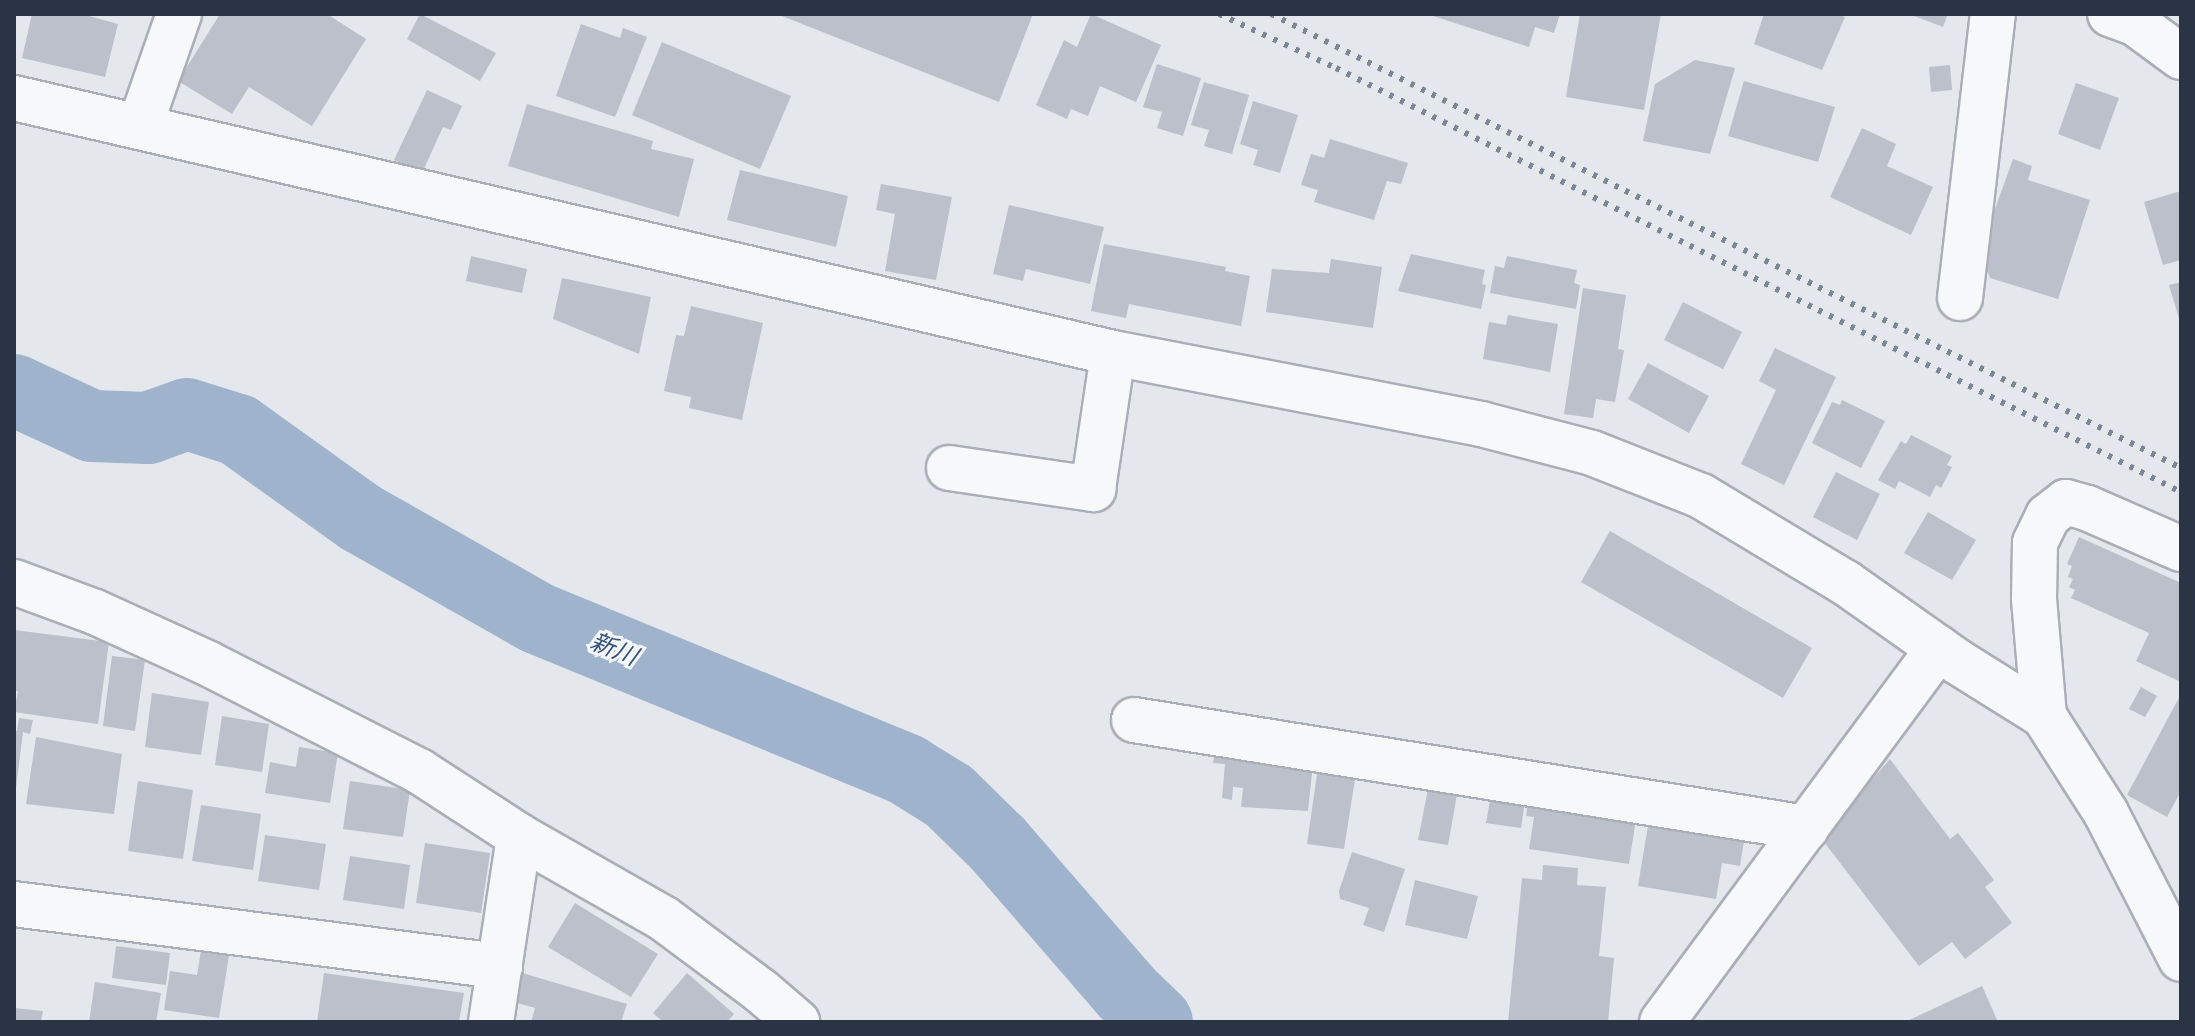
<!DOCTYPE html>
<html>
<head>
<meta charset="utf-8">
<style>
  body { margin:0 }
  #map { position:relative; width:2195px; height:1036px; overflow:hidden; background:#e4e7ec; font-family:"IBM Plex Sans","Noto Sans JP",sans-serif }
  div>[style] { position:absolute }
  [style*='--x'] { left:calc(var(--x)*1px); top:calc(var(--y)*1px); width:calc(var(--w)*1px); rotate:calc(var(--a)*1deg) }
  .river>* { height:72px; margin:-36px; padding:0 36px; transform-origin:36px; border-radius:36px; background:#9fb4cc }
  .building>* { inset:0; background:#bbc0ca }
  .roads { filter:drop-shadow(2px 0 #a9aeb7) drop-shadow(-2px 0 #a9aeb7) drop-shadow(0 2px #a9aeb7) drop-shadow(0 -2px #a9aeb7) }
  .minor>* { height:44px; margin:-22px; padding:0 22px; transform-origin:22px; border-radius:22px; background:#f7f8fa }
  .tertiary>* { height:44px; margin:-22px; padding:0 22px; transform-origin:22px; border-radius:22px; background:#f7f8fa }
  .rail>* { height:6px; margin-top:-3px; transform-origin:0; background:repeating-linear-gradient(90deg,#7d8696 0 4px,transparent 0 12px) }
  span { translate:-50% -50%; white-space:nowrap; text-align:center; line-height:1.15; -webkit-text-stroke:6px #f4f6f9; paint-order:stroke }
  .water-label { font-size:24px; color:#34527a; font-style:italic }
  .frame { position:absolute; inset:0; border:16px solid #2b3445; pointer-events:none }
</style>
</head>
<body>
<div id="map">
  <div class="river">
    <i style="--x:14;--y:390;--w:86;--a:24.8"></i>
    <i style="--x:92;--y:426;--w:56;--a:2"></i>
    <i style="--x:148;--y:428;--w:41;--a:-19.7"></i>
    <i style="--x:187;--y:414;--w:53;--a:17.4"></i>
    <i style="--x:238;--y:430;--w:151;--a:35.6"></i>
    <i style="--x:361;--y:518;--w:202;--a:29.6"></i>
    <i style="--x:537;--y:618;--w:400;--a:22.3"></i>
    <i style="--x:907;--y:770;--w:49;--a:31.8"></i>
    <i style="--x:949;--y:796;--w:69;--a:44.4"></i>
    <i style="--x:998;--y:844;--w:196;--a:49.1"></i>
    <i style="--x:1126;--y:992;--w:43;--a:44.1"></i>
  </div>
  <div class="building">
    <i style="clip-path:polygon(32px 14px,82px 14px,118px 24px,105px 77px,22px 58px)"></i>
    <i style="clip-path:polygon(220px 14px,327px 14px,366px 39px,312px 126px,249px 87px,232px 114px,178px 81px)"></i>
    <i style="clip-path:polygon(420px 14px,496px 53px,480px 81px,407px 39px)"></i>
    <i style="clip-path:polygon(777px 14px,1033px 14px,999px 102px)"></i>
    <i style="clip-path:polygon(1091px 14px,1161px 45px,1136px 102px,1100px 86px,1088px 116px,1071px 109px,1067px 119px,1036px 105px,1064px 40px,1077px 47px)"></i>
    <i style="clip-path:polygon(1560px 14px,1554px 33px,1535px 27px,1529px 47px,1430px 15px)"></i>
    <i style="clip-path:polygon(1580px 14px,1661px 14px,1644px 110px,1566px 97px)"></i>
    <i style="clip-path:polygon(1764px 14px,1838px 14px,1845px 17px,1822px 70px,1754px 44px)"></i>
    <i style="clip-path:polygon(1909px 14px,1948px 14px,1943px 27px)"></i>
    <i style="clip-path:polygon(581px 24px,620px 38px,623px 28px,647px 37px,615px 117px,556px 96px)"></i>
    <i style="clip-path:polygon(662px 42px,791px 96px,760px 169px,632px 115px)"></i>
    <i style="clip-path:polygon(1695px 60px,1735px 68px,1710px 154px,1643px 141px,1655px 84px)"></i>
    <i style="clip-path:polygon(1157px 64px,1201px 78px,1183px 136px,1157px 128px,1162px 112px,1143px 107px)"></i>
    <i style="clip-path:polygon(1950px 65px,1952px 90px,1931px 92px,1929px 67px)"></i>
    <i style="clip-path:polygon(1744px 81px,1835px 107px,1818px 162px,1728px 136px)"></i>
    <i style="clip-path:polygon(1204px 82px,1249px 95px,1232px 154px,1204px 146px,1209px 130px,1191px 125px)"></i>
    <i style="clip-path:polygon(2076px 83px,2119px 98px,2100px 150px,2058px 134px)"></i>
    <i style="clip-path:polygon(427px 90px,462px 106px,451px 130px,443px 127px,422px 173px,394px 160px)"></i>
    <i style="clip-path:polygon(1253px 101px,1298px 115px,1280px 173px,1253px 165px,1258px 150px,1240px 144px)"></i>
    <i style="clip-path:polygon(527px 104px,653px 141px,651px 149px,694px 159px,679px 217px,508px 166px)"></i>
    <i style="clip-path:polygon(1862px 128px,1896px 144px,1887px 166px,1933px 187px,1911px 235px,1830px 197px)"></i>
    <i style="clip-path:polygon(1330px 139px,1408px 163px,1401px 184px,1387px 181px,1374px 220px,1314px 202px,1318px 190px,1301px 185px,1311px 154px,1324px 158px)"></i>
    <i style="clip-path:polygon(2013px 159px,2032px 166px,2028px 180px,2090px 200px,2058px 299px,1990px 278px,1979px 249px,1977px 210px,1995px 209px)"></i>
    <i style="clip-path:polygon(740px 170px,848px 196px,836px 247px,727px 220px)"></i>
    <i style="clip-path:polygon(881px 184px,952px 197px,936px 280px,885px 271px,895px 214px,876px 210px)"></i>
    <i style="clip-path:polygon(2181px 191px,2181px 260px,2163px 265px,2144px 202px)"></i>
    <i style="clip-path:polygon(1009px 205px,1104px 227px,1090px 284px,1026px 269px,1023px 281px,993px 274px)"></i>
    <i style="clip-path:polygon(1104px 244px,1226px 267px,1225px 271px,1250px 276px,1241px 326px,1129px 304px,1126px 318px,1091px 311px)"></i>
    <i style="clip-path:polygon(1411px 254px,1485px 270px,1482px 284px,1486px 285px,1481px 309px,1398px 291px)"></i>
    <i style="clip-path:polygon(471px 256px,527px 269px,522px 293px,466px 281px)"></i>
    <i style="clip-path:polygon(1507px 256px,1577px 270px,1574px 283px,1580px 285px,1576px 309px,1490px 293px,1495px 266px,1504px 268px)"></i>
    <i style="clip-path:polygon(1331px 259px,1382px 267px,1373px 328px,1266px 312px,1272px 269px,1329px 273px)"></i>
    <i style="clip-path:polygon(562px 278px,651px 297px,639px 354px,553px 319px)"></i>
    <i style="clip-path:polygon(2181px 282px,2181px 322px,2180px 322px,2169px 285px)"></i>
    <i style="clip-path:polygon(1583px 288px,1626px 295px,1618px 349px,1624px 350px,1615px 402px,1596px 399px,1593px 418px,1564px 414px)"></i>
    <i style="clip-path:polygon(1683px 302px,1742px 332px,1723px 369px,1664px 340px)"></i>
    <i style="clip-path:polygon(691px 306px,763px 323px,742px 420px,689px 408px,691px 397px,664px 391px,676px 335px,684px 336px)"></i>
    <i style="clip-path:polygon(1508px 315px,1558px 324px,1550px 372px,1483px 359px,1489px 322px,1506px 325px)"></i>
    <i style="clip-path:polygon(1775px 348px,1836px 377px,1784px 485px,1741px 464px,1776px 390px,1759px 381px)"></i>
    <i style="clip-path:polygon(1648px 363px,1709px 396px,1689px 433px,1628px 399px)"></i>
    <i style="clip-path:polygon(1842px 400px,1885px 421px,1861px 468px,1812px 443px,1832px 402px,1840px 405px)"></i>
    <i style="clip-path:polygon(1911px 435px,1952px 456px,1947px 465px,1952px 467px,1941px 488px,1936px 485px,1930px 497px,1899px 481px,1895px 489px,1878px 480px,1901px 441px,1906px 444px)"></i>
    <i style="clip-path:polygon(1836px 472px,1880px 494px,1857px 540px,1813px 517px)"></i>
    <i style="clip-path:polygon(1928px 512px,1976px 540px,1952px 580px,1904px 553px)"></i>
    <i style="clip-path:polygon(1610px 531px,1812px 648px,1783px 698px,1581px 582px)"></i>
    <i style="clip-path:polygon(2079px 537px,2181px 583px,2181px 682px,2136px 661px,2149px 633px,2071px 598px,2075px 590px,2069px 587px,2073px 579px,2068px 577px,2072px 566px,2067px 564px)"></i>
    <i style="clip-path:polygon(14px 630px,109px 642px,98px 724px,14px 712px,18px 691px,14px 691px)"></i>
    <i style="clip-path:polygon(112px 656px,145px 660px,135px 731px,103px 726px)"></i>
    <i style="clip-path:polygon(2141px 687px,2157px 696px,2145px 717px,2129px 709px)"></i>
    <i style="clip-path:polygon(152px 693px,209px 702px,201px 755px,145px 747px)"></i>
    <i style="clip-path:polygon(2181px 694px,2181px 791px,2167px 817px,2127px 795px)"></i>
    <i style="clip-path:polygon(222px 716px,269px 724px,262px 772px,215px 765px)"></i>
    <i style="clip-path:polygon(19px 718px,33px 720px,30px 734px,23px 732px,16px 788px,14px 731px,17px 731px)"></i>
    <i style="clip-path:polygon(36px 737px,122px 754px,114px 814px,26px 804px)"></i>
    <i style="clip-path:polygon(299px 747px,338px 753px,330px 803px,265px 793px,270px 762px,296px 767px)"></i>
    <i style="clip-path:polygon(1215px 751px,1313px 764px,1308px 811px,1241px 807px,1243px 788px,1233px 787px,1232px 800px,1222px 798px,1225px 764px,1213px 763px)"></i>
    <i style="clip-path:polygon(1890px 759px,1950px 839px,1958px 833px,1994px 880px,1985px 887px,2012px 923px,1965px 959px,1952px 942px,1919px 966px,1821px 838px)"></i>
    <i style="clip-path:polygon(1318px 767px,1356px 773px,1344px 849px,1307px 844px)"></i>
    <i style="clip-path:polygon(138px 781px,193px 790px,183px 859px,128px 851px)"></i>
    <i style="clip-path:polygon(350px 781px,410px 790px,403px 837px,343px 829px)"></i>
    <i style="clip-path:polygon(1429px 784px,1458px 789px,1448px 845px,1418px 840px)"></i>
    <i style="clip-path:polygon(1491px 795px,1525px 801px,1521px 828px,1486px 823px)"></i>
    <i style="clip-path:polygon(1529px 797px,1637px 813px,1629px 864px,1529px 849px,1534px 817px,1526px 816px)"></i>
    <i style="clip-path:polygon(201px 805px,261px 814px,253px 870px,192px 861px)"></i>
    <i style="clip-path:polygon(1649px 820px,1745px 835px,1740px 866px,1722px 863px,1716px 899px,1638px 886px)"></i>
    <i style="clip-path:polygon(265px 835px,326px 844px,319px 890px,258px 881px)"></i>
    <i style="clip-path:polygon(425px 843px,490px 853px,481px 913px,416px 903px)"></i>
    <i style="clip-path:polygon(1352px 852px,1405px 869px,1384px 932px,1363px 925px,1369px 908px,1340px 899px,1339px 891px)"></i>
    <i style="clip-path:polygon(350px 856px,410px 865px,404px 909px,343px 900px)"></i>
    <i style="clip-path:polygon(1543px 865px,1578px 868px,1577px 885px,1606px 887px,1599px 956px,1614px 958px,1608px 1022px,1508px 1022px,1522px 878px,1542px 880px)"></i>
    <i style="clip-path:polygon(1415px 880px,1478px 896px,1467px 939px,1405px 925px)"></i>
    <i style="clip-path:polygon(575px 903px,658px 954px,631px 997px,548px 947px)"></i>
    <i style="clip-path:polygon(116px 946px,170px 953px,166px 985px,112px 978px)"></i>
    <i style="clip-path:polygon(201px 951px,229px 956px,219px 1018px,164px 1010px,170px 971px,197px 975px)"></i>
    <i style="clip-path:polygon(519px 972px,627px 1004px,621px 1022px,531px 1022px,535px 1008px,510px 1001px)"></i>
    <i style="clip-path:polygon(324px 973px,464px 993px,459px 1022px,317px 1022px)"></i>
    <i style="clip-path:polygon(687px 973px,734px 1014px,727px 1022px,663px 1022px,653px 1013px)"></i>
    <i style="clip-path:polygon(95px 982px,161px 993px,156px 1022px,89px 1022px)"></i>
    <i style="clip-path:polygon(1982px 986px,1998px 1022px,1905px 1022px)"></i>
    <i style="clip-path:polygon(14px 1008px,43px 1011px,41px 1022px,14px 1022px)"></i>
  </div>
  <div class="roads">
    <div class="minor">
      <i style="--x:14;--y:98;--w:1128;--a:13.06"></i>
      <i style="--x:1113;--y:353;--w:375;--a:10.9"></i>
      <i style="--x:1481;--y:424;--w:115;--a:14.6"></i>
      <i style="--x:1592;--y:453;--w:117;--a:21.5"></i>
      <i style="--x:1701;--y:496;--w:169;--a:31"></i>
      <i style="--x:1846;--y:583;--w:137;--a:35.2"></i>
      <i style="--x:1958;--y:662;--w:102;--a:32.1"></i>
      <i style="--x:140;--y:126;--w:119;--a:-70.8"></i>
      <i style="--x:1960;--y:298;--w:286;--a:-83.4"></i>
      <i style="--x:949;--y:468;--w:146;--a:8.3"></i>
      <i style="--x:1093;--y:489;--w:137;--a:-81.6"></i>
      <i style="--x:2181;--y:549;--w:103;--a:-156.4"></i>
      <i style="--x:2087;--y:508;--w:22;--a:-164"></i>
      <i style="--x:2066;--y:502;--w:23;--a:142"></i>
      <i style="--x:2048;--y:516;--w:30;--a:116"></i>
      <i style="--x:2035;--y:543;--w:56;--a:91"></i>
      <i style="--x:2034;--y:599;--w:117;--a:85.1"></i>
      <i style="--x:2044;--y:716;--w:115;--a:57.4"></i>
      <i style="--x:2106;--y:813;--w:164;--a:62.8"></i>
      <i style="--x:14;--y:582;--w:86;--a:20.3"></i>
      <i style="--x:95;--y:612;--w:125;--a:24.5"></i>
      <i style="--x:209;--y:664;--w:236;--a:27"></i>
      <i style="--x:419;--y:771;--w:119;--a:33"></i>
      <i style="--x:519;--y:836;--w:166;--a:29.7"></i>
      <i style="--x:663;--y:918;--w:122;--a:36.7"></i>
      <i style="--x:761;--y:991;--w:48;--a:40.7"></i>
      <i style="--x:1134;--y:720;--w:681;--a:9.13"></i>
      <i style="--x:14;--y:904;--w:490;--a:7.3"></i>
      <i style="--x:491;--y:1022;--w:188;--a:-81.4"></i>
      <i style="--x:1662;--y:1022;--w:465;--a:-53.5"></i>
    </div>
    <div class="tertiary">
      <i style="--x:2110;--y:14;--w:27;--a:20"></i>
      <i style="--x:2135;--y:23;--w:57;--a:36.5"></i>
    </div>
  </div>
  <div class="rail">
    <i style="--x:1219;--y:14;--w:129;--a:24.8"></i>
    <i style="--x:1336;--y:68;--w:945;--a:26.65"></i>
    <i style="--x:1271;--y:14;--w:1017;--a:26.51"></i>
  </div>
  <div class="water-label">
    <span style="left:614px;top:649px;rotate:22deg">新川</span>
  </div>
  <div class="frame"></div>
</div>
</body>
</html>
